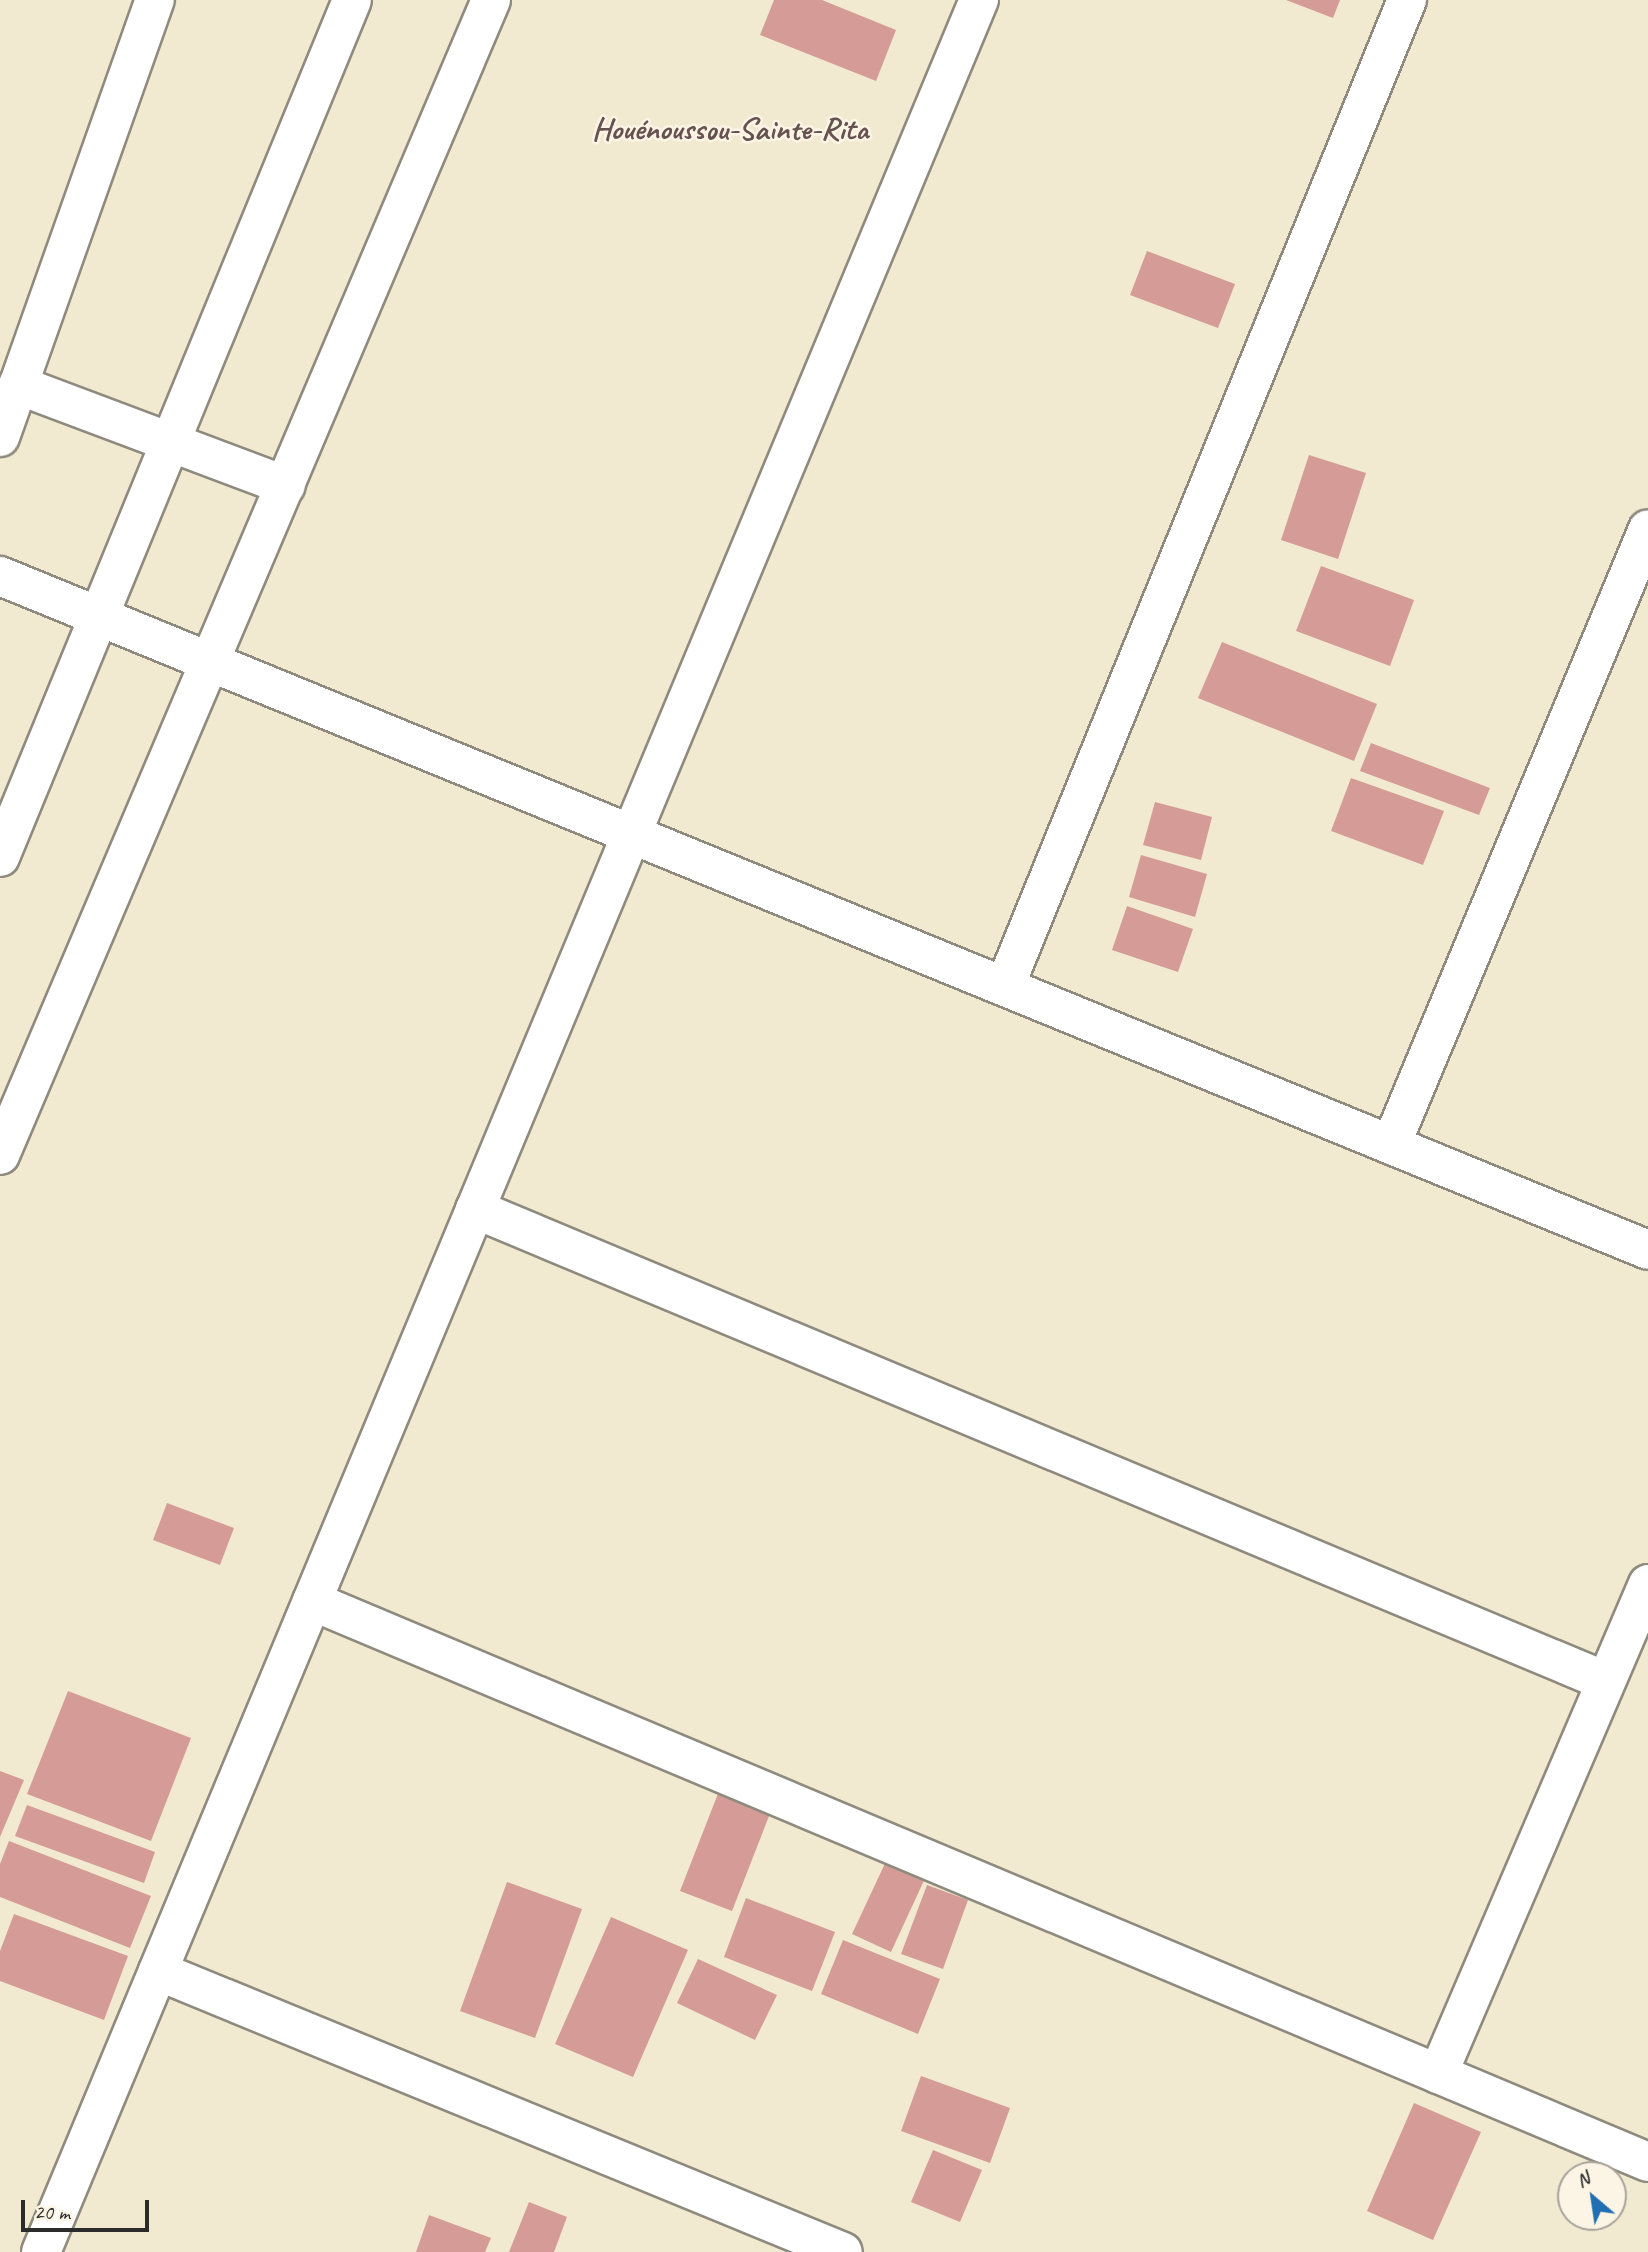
<!DOCTYPE html>
<html>
<head>
<meta charset="utf-8">
<style>
  body { margin:0 }
  #map { position:relative; width:1648px; height:2252px; overflow:hidden; background:#f1ead0; font-family:Caveat,sans-serif }
  div>[style] { position:absolute }
  [style*='--x'] { left:calc(var(--x)*1px); top:calc(var(--y)*1px); width:calc(var(--w)*1px); rotate:calc(var(--a)*1deg) }
  .building>* { inset:0; background:#d59c97 }
  .roads { filter:drop-shadow(2px 0 #8e8a7e) drop-shadow(-2px 0 #8e8a7e) drop-shadow(0 2px #8e8a7e) drop-shadow(0 -2px #8e8a7e) }
  .street>* { height:38px; margin:-19px; padding:0 19px; transform-origin:19px; border-radius:19px; background:#fff }
  .secondary>* { height:38px; margin:-19px; padding:0 19px; transform-origin:19px; border-radius:19px; background:#fff }
  span { translate:-50% -50%; white-space:nowrap; text-align:center; line-height:1.15; -webkit-text-stroke:5px #fcf5e5; paint-order:stroke }
  .neighbourhood-label { font-size:32px; color:#665351; font-weight:700 }
  .north { position:absolute; left:1557px; top:2161px; width:70px; height:70px; box-sizing:border-box; background:#fcf5e5; border:2px solid #a8a49b; border-radius:50%; rotate:331deg; font-size:19px; font-weight:700; line-height:28px; text-align:center; color:#2b2b2b }
  .north::after { content:''; display:block; margin:auto; width:24px; height:32px; background:#1f6fb2; clip-path:polygon(50% 0,100% 100%,50% 72%,0 100%) }
  .scale { position:absolute; left:21px; top:2200px; width:128px; height:32px; box-sizing:border-box; border:4px solid #2b2b2b; border-top:0; padding-left:9px; font-size:21px; line-height:24px; white-space:nowrap; color:#2b2b2b; -webkit-text-stroke:5px #fcf5e5; paint-order:stroke }
</style>
</head>
<body>
<div id="map">
  <div class="building">
    <i style="clip-path:polygon(774px 0,822px 0,896px 30px,876px 81px,760px 35px)"></i>
    <i style="clip-path:polygon(1286px 0,1340px 0,1333px 18px)"></i>
    <i style="clip-path:polygon(1147px 251px,1235px 284px,1218px 328px,1130px 295px)"></i>
    <i style="clip-path:polygon(1309px 455px,1366px 473px,1338px 559px,1281px 540px)"></i>
    <i style="clip-path:polygon(1321px 566px,1414px 600px,1390px 666px,1296px 631px)"></i>
    <i style="clip-path:polygon(1222px 642px,1377px 704px,1354px 761px,1198px 698px)"></i>
    <i style="clip-path:polygon(1371px 743px,1490px 788px,1479px 815px,1360px 771px)"></i>
    <i style="clip-path:polygon(1351px 778px,1444px 811px,1423px 865px,1331px 831px)"></i>
    <i style="clip-path:polygon(1155px 802px,1212px 817px,1201px 860px,1143px 845px)"></i>
    <i style="clip-path:polygon(1141px 855px,1207px 874px,1195px 917px,1129px 897px)"></i>
    <i style="clip-path:polygon(1127px 906px,1193px 929px,1178px 972px,1112px 950px)"></i>
    <i style="clip-path:polygon(167px 1503px,234px 1528px,220px 1565px,153px 1540px)"></i>
    <i style="clip-path:polygon(68px 1691px,191px 1738px,151px 1841px,27px 1794px)"></i>
    <i style="clip-path:polygon(0 1771px,24px 1780px,0 1837px)"></i>
    <i style="clip-path:polygon(719px 1791px,771px 1811px,732px 1911px,680px 1891px)"></i>
    <i style="clip-path:polygon(27px 1805px,155px 1852px,144px 1883px,15px 1836px)"></i>
    <i style="clip-path:polygon(9px 1841px,151px 1896px,130px 1948px,0 1897px,0 1864px)"></i>
    <i style="clip-path:polygon(888px 1857px,927px 1874px,891px 1952px,852px 1934px)"></i>
    <i style="clip-path:polygon(507px 1882px,582px 1909px,535px 2038px,460px 2011px)"></i>
    <i style="clip-path:polygon(927px 1885px,968px 1900px,943px 1969px,901px 1954px)"></i>
    <i style="clip-path:polygon(746px 1898px,835px 1932px,812px 1991px,724px 1957px)"></i>
    <i style="clip-path:polygon(14px 1914px,128px 1956px,104px 2020px,0 1981px,0 1951px)"></i>
    <i style="clip-path:polygon(611px 1917px,688px 1950px,633px 2077px,555px 2044px)"></i>
    <i style="clip-path:polygon(843px 1940px,940px 1979px,918px 2034px,821px 1994px)"></i>
    <i style="clip-path:polygon(698px 1959px,777px 1995px,755px 2040px,677px 2003px)"></i>
    <i style="clip-path:polygon(921px 2076px,1010px 2108px,990px 2163px,901px 2131px)"></i>
    <i style="clip-path:polygon(1414px 2103px,1481px 2132px,1433px 2240px,1367px 2211px)"></i>
    <i style="clip-path:polygon(933px 2150px,982px 2170px,960px 2222px,911px 2202px)"></i>
    <i style="clip-path:polygon(529px 2202px,567px 2217px,554px 2252px,509px 2252px)"></i>
    <i style="clip-path:polygon(429px 2215px,491px 2238px,485px 2252px,416px 2252px)"></i>
  </div>
  <div class="roads">
    <div class="street">
      <i style="--x:18;--y:385;--w:286;--a:20.6"></i>
      <i style="--x:0;--y:437;--w:464;--a:-70.5"></i>
      <i style="--x:0;--y:576;--w:1780;--a:22.24"></i>
      <i style="--x:1005;--y:986;--w:1065;--a:-67.82"></i>
      <i style="--x:1391;--y:1145;--w:667;--a:-67.35"></i>
      <i style="--x:475;--y:1209;--w:1225;--a:22.67"></i>
      <i style="--x:312;--y:1601;--w:1449;--a:22.78"></i>
      <i style="--x:158;--y:1971;--w:740;--a:22.3"></i>
      <i style="--x:1438;--y:2074;--w:533;--a:-66.8"></i>
      <i style="--x:41;--y:2252;--w:2440;--a:-67.39"></i>
    </div>
    <div class="secondary">
      <i style="--x:0;--y:857;--w:926;--a:-67.67"></i>
      <i style="--x:0;--y:1155;--w:1255;--a:-66.97"></i>
    </div>
  </div>
  <div class="neighbourhood-label">
    <span style="left:730px;top:129px">Houénoussou-Sainte-Rita</span>
  </div>
  <div class="north">N</div>
  <div class="scale">20 m</div>
</div>
</body>
</html>
